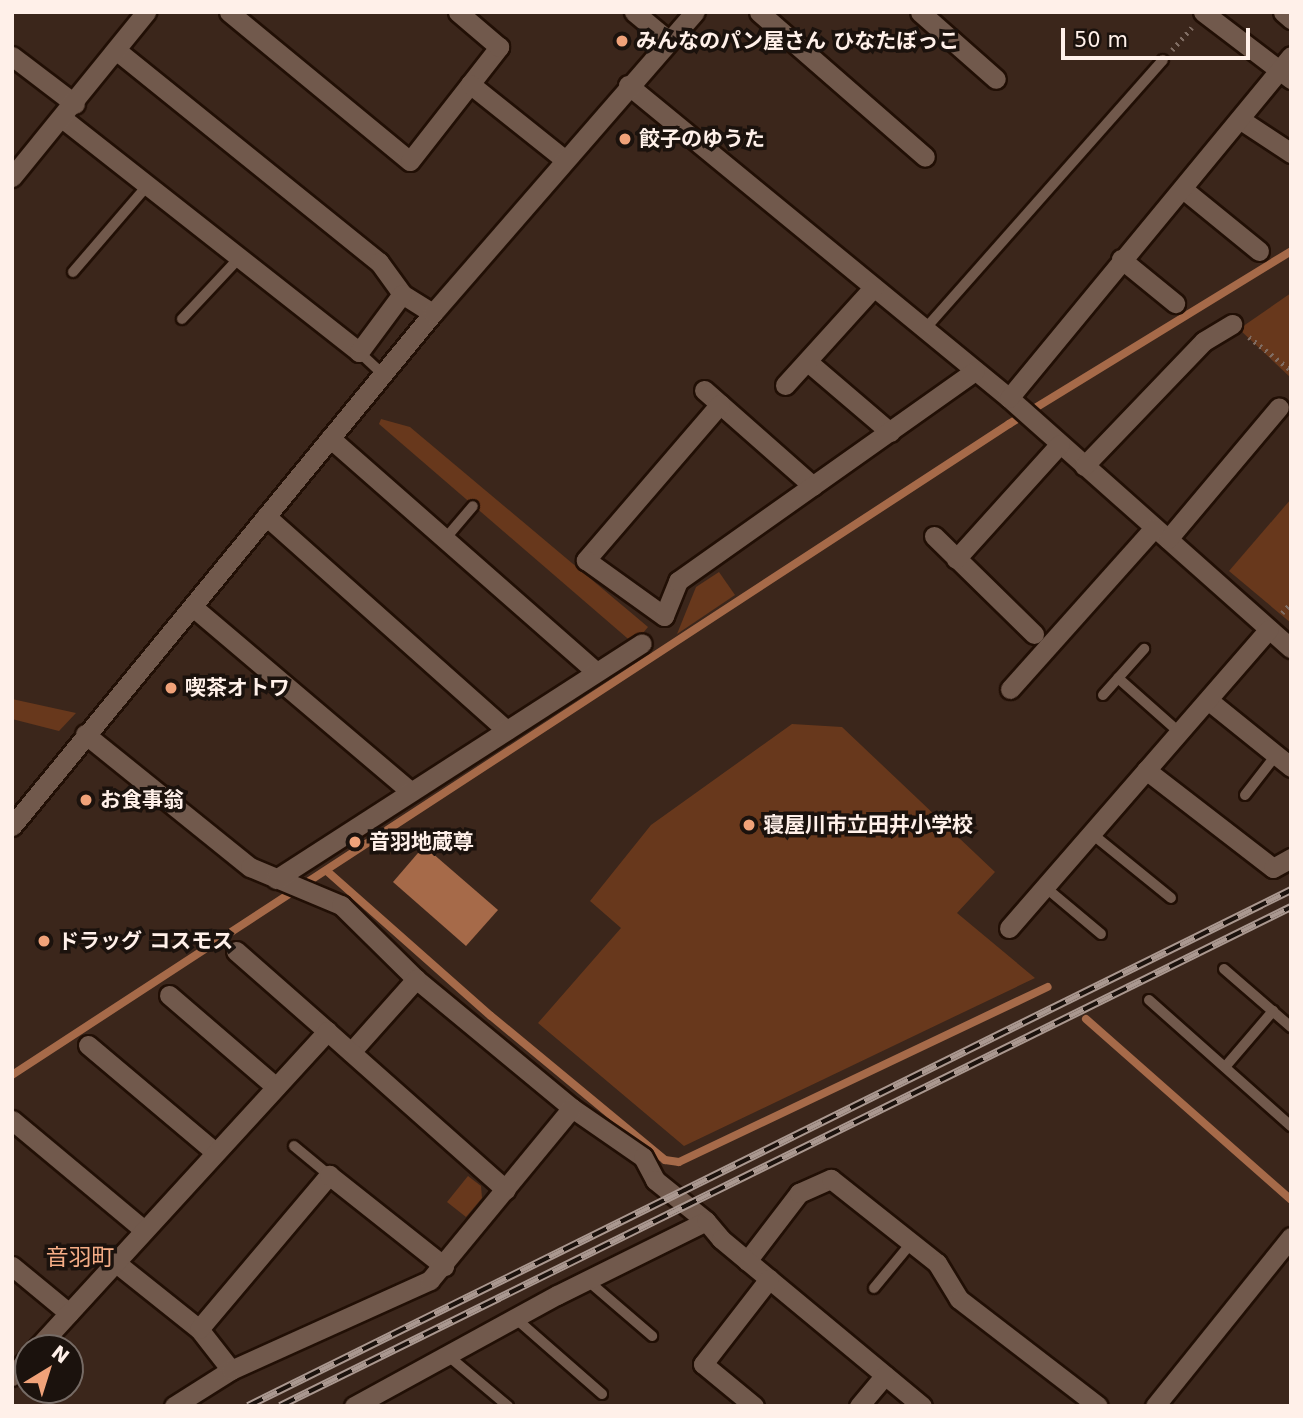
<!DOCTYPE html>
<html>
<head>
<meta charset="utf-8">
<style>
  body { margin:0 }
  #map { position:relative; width:1303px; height:1418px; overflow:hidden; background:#3b261b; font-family:"DejaVu Sans","Noto Sans JP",sans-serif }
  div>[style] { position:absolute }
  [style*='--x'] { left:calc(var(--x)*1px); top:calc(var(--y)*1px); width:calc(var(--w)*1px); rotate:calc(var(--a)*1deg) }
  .green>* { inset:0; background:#68381c }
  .water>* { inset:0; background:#a66a49 }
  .stream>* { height:8px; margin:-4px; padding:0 4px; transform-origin:4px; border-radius:4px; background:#a66a49 }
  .path>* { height:4.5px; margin-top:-2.25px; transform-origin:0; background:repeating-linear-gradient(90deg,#806d63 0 2px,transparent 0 7px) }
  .roads { filter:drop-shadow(2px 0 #210f05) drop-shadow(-2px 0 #210f05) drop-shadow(0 2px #210f05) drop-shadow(0 -2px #210f05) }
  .service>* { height:10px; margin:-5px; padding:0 5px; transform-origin:5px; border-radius:5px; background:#71594c }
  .minor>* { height:19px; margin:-9.5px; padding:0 9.5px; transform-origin:9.5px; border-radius:9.5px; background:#71594c }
  .tertiary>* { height:19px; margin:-9.5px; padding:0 9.5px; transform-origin:9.5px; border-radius:9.5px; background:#71594c }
  .rail>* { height:8px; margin-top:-4px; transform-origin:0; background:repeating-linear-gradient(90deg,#1b120d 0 16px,#aa9890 0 32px); box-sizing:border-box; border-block:2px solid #aa9890 }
  .dots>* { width:19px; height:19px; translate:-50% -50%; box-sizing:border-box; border:4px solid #1b120d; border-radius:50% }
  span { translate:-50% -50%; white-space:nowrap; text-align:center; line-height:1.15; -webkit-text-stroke:7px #1b120d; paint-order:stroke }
  .poi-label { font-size:21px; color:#fff0e9; font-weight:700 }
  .left { translate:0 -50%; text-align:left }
  .neighbourhood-label { font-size:23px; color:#f6ae87 }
  .frame { position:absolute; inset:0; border:14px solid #fff0e9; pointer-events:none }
  .north { position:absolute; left:14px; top:1334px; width:70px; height:70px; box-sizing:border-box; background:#1b120d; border:2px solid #766b65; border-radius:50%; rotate:38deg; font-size:19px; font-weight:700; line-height:28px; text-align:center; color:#fff0e9 }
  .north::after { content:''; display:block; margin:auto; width:24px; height:32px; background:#f0a279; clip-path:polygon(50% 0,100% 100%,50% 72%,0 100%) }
  .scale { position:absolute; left:1061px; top:28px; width:189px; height:32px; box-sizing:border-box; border:4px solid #fff0e9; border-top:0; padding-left:9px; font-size:21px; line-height:24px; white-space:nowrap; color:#fff0e9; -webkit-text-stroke:5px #1b120d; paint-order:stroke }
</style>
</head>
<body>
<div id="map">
  <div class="green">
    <i style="clip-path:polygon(1291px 293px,1291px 378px,1239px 329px)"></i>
    <i style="clip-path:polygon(381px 419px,410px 427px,648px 627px,634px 644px,379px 424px)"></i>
    <i style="clip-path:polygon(1291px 499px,1291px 623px,1229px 571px)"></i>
    <i style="clip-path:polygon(719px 572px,735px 595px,677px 634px,696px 587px)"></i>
    <i style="clip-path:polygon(12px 699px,76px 713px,59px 731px,12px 719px)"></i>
    <i style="clip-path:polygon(792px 724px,842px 727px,995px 872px,957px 913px,1035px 978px,684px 1146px,538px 1023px,621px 928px,590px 901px,651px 825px)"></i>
    <i style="clip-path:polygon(468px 1176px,481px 1186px,482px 1198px,466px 1217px,447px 1202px)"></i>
  </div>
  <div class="water">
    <i style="clip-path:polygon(424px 846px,498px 910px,466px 946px,393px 882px)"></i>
  </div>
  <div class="stream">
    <i style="--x:328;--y:872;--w:217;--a:41.5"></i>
    <i style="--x:491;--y:1016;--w:226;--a:39.6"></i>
    <i style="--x:665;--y:1160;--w:14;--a:8"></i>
    <i style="--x:679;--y:1162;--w:408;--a:-25.4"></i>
    <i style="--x:1086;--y:1019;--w:273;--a:41.4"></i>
    <i style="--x:12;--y:1075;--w:1191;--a:-33.14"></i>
    <i style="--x:1009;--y:424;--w:331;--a:-31.5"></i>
  </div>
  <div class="path">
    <i style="--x:1172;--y:50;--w:30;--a:-49"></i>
    <i style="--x:1249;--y:337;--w:53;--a:38.2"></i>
    <i style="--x:1282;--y:613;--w:13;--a:-48"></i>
  </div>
  <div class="roads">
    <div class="service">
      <i style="--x:73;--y:272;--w:113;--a:-49.3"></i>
      <i style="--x:182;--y:319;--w:83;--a:-46.9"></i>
      <i style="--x:925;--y:329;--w:359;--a:-48.5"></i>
      <i style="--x:359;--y:352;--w:33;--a:43"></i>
      <i style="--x:445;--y:539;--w:43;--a:-49.7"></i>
      <i style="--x:1118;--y:678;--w:81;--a:41.5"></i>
      <i style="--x:1103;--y:695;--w:62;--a:-48.3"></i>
      <i style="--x:1245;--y:795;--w:51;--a:-52.2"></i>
      <i style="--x:1091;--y:833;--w:103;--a:39.1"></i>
      <i style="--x:1045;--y:887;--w:73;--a:40"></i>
      <i style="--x:1224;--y:969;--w:89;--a:40.9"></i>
      <i style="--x:1149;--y:1000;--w:190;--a:41.6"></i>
      <i style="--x:1225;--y:1067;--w:74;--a:-49.4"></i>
      <i style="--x:294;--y:1146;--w:45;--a:39.6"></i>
      <i style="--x:587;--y:1280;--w:86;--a:40.7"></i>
      <i style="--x:874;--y:1288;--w:60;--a:-50.4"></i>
      <i style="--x:514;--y:1317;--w:117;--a:41.2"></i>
      <i style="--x:446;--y:1354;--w:81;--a:40"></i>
    </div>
    <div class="minor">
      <i style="--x:229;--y:12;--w:234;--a:39.5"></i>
      <i style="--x:410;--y:161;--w:145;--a:-52"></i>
      <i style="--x:499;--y:47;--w:54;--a:-139.5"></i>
      <i style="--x:634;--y:12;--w:45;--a:39.6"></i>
      <i style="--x:759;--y:12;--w:220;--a:41.1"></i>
      <i style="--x:920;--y:12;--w:101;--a:41.4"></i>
      <i style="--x:1203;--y:12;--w:111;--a:37.3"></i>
      <i style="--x:1283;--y:12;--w:11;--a:41"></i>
      <i style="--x:116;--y:50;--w:338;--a:38.9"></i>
      <i style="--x:379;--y:262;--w:39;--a:54"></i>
      <i style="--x:402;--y:294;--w:36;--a:32"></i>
      <i style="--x:12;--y:56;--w:79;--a:37.3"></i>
      <i style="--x:470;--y:84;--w:120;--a:38.6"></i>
      <i style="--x:628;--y:85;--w:493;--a:39.4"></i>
      <i style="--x:1009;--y:398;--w:377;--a:41.6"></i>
      <i style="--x:62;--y:118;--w:378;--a:38.2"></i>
      <i style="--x:359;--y:352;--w:72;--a:-53.4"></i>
      <i style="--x:1241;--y:120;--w:60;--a:33.4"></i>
      <i style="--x:12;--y:177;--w:213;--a:-50.9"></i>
      <i style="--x:1183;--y:189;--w:98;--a:39.2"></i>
      <i style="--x:1121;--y:259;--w:70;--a:39.2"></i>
      <i style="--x:808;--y:362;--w:108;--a:40.5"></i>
      <i style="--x:785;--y:385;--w:132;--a:-47.8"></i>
      <i style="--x:704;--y:390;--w:145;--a:41.4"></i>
      <i style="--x:1009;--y:398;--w:443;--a:-50.5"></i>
      <i style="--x:720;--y:404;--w:206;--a:130.7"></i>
      <i style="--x:586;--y:560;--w:96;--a:35.7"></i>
      <i style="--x:664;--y:616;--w:38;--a:-68"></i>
      <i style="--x:678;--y:581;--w:364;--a:-35.3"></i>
      <i style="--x:330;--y:438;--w:354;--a:41.3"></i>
      <i style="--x:1084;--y:466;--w:173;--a:-46.2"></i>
      <i style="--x:1204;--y:341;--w:33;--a:-31"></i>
      <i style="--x:266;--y:516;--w:322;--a:41.7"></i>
      <i style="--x:934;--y:536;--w:140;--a:44.4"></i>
      <i style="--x:1168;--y:539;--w:172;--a:-49.9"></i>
      <i style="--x:956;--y:559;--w:155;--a:-47.9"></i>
      <i style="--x:193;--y:607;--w:283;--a:40.3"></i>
      <i style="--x:1010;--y:689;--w:216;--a:-48.2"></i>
      <i style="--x:1208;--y:700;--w:107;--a:38.9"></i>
      <i style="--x:85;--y:734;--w:212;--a:38.9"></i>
      <i style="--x:250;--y:867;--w:99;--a:22.7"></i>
      <i style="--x:341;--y:905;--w:105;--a:44.6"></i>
      <i style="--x:416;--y:979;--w:202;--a:39.6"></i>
      <i style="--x:572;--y:1108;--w:86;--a:34.6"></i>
      <i style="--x:643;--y:1157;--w:26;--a:62"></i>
      <i style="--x:655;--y:1180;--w:65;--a:38.8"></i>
      <i style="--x:1146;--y:770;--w:160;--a:37.7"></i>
      <i style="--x:1273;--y:868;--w:21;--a:-29"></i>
      <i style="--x:276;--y:879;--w:435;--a:-32.8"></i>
      <i style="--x:1009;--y:928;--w:396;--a:-49"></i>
      <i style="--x:236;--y:951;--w:121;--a:41.3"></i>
      <i style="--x:169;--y:995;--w:141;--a:40.7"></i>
      <i style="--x:88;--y:1045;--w:166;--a:40.1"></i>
      <i style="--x:351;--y:1052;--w:98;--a:-48.3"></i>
      <i style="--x:12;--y:1120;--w:172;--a:39.8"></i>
      <i style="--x:747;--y:1261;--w:86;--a:-52.6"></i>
      <i style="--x:799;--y:1193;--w:35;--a:-24"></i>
      <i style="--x:831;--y:1179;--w:135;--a:38.4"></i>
      <i style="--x:937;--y:1263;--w:42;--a:58.6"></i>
      <i style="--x:959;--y:1299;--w:175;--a:37.6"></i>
      <i style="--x:115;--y:1262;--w:107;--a:38.6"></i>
      <i style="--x:199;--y:1329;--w:52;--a:52"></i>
      <i style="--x:12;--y:1266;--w:74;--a:39.5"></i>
      <i style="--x:199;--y:1329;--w:202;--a:-49.8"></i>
      <i style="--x:329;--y:1175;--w:147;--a:38.4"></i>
      <i style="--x:37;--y:1348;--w:430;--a:-47.5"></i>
      <i style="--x:327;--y:1031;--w:239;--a:41.6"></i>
      <i style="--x:12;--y:1376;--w:24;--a:-48"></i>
      <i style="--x:174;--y:1406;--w:67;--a:-32.3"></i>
      <i style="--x:231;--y:1370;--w:218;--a:-24.3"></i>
      <i style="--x:430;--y:1280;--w:223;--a:-50.5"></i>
      <i style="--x:354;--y:1406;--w:231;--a:-28.7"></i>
      <i style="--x:557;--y:1295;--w:166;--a:-26.4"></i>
      <i style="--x:706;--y:1221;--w:23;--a:50"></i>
      <i style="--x:721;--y:1239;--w:261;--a:39.7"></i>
      <i style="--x:754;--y:1406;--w:66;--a:-140.5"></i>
      <i style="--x:703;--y:1364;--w:108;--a:-52.2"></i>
      <i style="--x:859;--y:1406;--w:40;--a:-50"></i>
      <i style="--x:1155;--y:1406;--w:217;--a:-51.2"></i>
    </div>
    <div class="tertiary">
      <i style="--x:12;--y:826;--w:664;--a:-50.63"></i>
      <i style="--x:433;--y:313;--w:399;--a:-49"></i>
    </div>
  </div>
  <div class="rail">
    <i style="--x:248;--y:1406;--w:1164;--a:-26.32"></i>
    <i style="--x:280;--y:1406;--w:1127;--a:-26.27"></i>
  </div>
  <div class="dots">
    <i style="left:622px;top:41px;background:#f0a279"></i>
    <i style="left:625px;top:139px;background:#f0a279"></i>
    <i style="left:171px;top:688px;background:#f0a279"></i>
    <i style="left:86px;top:800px;background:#f0a279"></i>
    <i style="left:749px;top:825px;background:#f0a279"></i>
    <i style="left:355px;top:842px;background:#f0a279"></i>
    <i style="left:44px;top:941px;background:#f0a279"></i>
  </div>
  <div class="poi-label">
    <span class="left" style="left:636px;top:41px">みんなのパン屋さん ひなたぼっこ</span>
    <span class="left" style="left:639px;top:139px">餃子のゆうた</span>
    <span class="left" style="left:185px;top:688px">喫茶オトワ</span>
    <span class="left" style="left:100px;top:800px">お食事翁</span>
    <span class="left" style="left:763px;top:825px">寝屋川市立田井小学校</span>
    <span class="left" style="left:369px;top:842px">音羽地蔵尊</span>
    <span class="left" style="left:58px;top:941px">ドラッグ コスモス</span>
  </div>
  <div class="neighbourhood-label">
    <span style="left:80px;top:1257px">音羽町</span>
  </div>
  <div class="frame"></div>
  <div class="north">N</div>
  <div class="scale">50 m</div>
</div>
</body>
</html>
